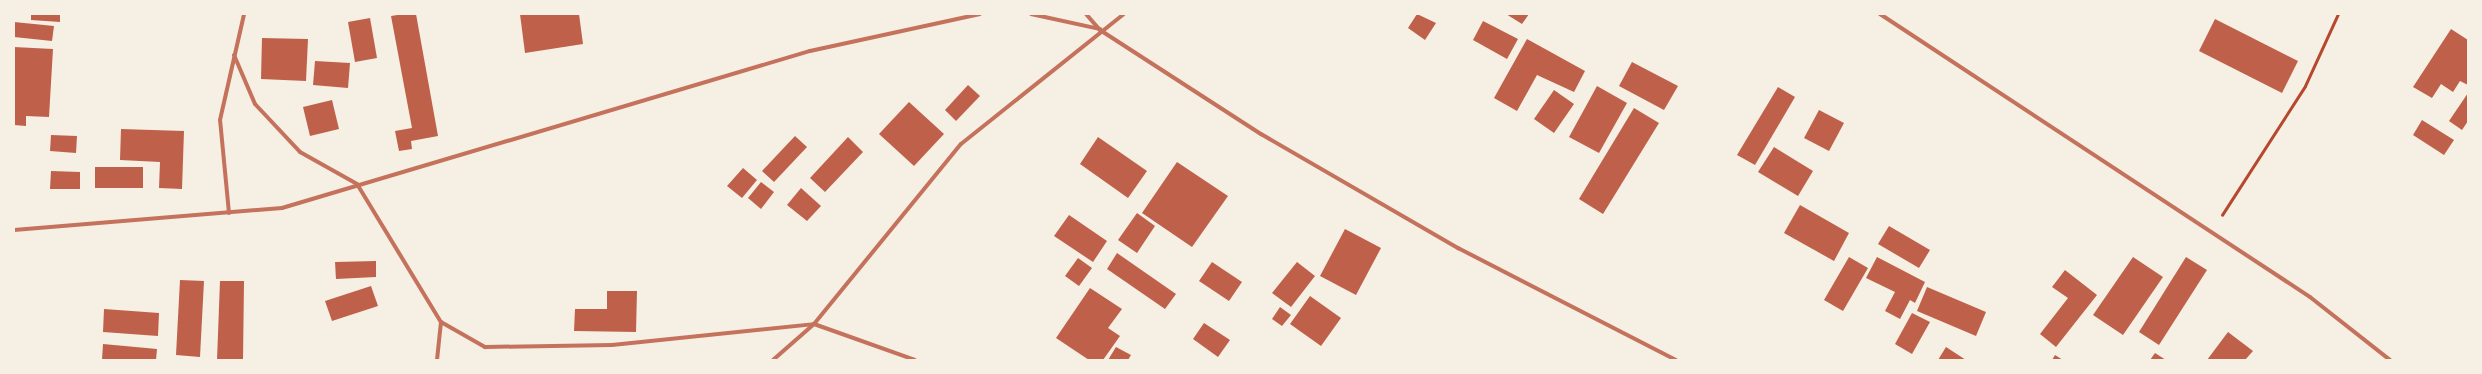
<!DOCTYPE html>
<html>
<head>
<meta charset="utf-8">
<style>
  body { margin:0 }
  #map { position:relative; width:2482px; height:374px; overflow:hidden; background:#f6efe4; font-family:"DejaVu Sans",sans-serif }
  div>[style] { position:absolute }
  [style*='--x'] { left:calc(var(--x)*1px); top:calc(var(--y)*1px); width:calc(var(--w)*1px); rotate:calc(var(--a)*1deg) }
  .building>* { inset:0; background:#bf614a }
  .path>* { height:2.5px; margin:-1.25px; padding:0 1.25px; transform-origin:1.25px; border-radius:1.25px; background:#b5482f }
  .minor>* { height:4px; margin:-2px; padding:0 2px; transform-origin:2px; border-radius:2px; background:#c5725c }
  span { translate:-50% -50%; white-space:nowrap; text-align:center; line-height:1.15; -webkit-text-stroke:3px #f6efe4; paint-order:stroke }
  .frame { position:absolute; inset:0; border:15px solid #f6efe4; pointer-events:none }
</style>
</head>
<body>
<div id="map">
  <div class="building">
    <i style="clip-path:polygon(31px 14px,60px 14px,60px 22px,31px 20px)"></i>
    <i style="clip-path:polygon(404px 14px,416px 14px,438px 136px,411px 141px,412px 149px,399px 151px,395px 131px,412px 128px,391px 16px)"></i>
    <i style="clip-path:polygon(520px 14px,579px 14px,583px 44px,525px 53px)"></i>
    <i style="clip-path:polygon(1417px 14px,1436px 23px,1425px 40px,1408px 28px)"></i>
    <i style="clip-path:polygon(1506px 14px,1529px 14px,1522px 24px)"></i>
    <i style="clip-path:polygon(370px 18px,377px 58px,355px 62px,348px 22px)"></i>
    <i style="clip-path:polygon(2215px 19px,2298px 61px,2282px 93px,2199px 51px)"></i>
    <i style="clip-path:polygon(1483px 21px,1518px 39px,1507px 59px,1473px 40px)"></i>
    <i style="clip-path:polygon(14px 22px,54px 26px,52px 41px,14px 37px)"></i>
    <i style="clip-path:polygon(2451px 29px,2468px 40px,2468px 85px,2460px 81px,2453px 92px,2441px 84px,2432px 98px,2413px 87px)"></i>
    <i style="clip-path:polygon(262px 38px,308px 39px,306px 81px,261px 79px)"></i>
    <i style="clip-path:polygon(1527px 39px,1585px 71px,1574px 92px,1537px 75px,1517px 111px,1494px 98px)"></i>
    <i style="clip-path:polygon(14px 47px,53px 49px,49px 117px,26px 116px,26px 126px,14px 125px)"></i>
    <i style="clip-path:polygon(315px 61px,350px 63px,348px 88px,313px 85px)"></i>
    <i style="clip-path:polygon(1632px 62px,1678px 86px,1664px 110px,1619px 86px)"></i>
    <i style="clip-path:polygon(968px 85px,980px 96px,956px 121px,945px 110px)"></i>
    <i style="clip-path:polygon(1597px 86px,1627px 103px,1599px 153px,1569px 137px)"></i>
    <i style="clip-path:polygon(1778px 87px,1795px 97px,1755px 165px,1737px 155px)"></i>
    <i style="clip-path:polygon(1554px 90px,1574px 104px,1554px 133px,1534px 119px)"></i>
    <i style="clip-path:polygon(2468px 93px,2468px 121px,2462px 130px,2449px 121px)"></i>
    <i style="clip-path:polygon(332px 100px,339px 129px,310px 136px,303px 107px)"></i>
    <i style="clip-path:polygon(909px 102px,944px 134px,914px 166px,879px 134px)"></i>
    <i style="clip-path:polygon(1634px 108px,1659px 123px,1603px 214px,1579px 199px)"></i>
    <i style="clip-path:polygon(1819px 110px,1844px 123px,1829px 151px,1804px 138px)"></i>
    <i style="clip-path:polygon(2422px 120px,2454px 140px,2444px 155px,2413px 135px)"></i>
    <i style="clip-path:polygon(121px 129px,184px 131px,182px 189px,159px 188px,160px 162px,120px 160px)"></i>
    <i style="clip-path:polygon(51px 135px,77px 136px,76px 153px,50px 151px)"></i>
    <i style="clip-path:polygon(795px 136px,807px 147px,774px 182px,762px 171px)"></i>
    <i style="clip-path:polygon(848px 137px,863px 152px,825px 192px,810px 178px)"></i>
    <i style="clip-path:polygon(1098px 137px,1147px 171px,1128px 198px,1080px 164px)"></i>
    <i style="clip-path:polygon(1774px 147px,1813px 171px,1798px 196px,1758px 172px)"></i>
    <i style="clip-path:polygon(1177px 162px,1228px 196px,1192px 247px,1142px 213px)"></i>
    <i style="clip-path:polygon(95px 167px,143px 167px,143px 188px,95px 188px)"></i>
    <i style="clip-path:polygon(743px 168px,757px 180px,742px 198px,727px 186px)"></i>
    <i style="clip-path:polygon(51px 171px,80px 172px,80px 189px,50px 189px)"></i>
    <i style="clip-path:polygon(761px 182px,774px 192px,761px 209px,748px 198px)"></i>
    <i style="clip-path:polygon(801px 188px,821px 206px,807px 221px,787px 205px)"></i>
    <i style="clip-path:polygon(1800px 205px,1849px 233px,1834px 261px,1784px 233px)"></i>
    <i style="clip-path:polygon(1137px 213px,1155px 226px,1137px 253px,1118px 240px)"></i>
    <i style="clip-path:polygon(1069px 215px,1107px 241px,1093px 262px,1054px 236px)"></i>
    <i style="clip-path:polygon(1889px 226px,1930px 250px,1919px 268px,1878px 244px)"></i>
    <i style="clip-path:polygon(1345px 229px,1381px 248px,1356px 295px,1320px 276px)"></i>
    <i style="clip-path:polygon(1117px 253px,1176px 294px,1165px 309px,1107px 269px)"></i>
    <i style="clip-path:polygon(1849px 257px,1868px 268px,1843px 311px,1824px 300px)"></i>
    <i style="clip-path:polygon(1877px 257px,1925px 282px,1915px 303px,1910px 300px,1900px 319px,1885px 311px,1895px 292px,1866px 278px)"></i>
    <i style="clip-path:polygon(2133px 257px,2163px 277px,2123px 335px,2093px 315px)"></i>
    <i style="clip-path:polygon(2186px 257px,2207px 270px,2159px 345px,2139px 332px)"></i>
    <i style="clip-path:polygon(1078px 258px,1092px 268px,1079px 286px,1065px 276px)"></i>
    <i style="clip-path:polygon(376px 261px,376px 277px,336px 279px,335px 262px)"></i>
    <i style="clip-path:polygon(1212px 262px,1242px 282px,1229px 301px,1199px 281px)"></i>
    <i style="clip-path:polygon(1297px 262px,1315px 276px,1291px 307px,1272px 293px)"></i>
    <i style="clip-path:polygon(2065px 270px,2097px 295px,2056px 347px,2040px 334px,2068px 298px,2052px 287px)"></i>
    <i style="clip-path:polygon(180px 280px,204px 281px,200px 357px,176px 355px)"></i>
    <i style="clip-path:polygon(220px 281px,244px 281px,243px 360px,217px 360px)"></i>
    <i style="clip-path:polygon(371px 286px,378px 306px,332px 321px,325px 301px)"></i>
    <i style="clip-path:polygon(1927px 287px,1986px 312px,1976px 336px,1917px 311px)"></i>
    <i style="clip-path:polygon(1090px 288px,1122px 309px,1108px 328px,1120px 336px,1103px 360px,1089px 360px,1056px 338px)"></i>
    <i style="clip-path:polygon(607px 291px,637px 291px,636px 332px,574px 331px,575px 309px,607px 309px)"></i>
    <i style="clip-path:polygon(1310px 296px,1341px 318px,1321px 346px,1290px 324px)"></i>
    <i style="clip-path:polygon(1280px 307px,1291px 315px,1282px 326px,1272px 319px)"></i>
    <i style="clip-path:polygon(104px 309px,159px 313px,158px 336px,103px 332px)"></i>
    <i style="clip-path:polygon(1912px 313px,1930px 322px,1912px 354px,1895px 344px)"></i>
    <i style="clip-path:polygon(1204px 323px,1230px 340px,1218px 357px,1193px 339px)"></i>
    <i style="clip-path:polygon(2228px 332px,2253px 351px,2245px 360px,2207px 360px)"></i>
    <i style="clip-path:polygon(103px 344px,157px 349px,156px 360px,102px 360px)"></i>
    <i style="clip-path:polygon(1116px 347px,1131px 355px,1128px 360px,1108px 360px)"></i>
    <i style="clip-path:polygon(1946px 347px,1966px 360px,1938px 360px)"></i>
    <i style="clip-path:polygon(2155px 353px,2166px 360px,2150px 360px)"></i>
    <i style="clip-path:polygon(2055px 355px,2063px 360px,2052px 360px)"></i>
  </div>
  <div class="path">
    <i style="--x:2222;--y:215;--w:153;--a:-57.2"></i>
    <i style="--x:2305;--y:86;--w:79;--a:-65.4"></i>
  </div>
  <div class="minor">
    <i style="--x:1031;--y:14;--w:71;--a:12.3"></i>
    <i style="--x:1086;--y:14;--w:21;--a:49"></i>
    <i style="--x:1100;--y:30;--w:192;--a:32.9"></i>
    <i style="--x:1261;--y:134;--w:228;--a:30.1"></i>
    <i style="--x:1458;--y:248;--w:245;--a:27.2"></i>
    <i style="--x:1880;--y:14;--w:515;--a:33.35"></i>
    <i style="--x:2310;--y:297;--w:102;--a:38.2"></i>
    <i style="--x:234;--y:55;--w:53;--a:66.8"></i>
    <i style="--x:255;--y:104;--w:66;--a:46.8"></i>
    <i style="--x:300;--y:152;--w:65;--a:29.3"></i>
    <i style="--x:357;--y:184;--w:162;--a:58.7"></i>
    <i style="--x:441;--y:322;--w:38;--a:96"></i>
    <i style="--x:229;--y:213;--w:93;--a:-95.5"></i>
    <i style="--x:220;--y:120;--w:109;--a:-77.2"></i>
    <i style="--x:14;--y:230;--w:269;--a:-4.7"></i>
    <i style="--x:282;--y:208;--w:551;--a:-16.56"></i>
    <i style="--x:810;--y:51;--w:174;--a:-12.3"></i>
    <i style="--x:441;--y:322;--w:51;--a:29.6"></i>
    <i style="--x:485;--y:347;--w:127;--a:-0.9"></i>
    <i style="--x:612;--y:345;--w:203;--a:-5.9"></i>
    <i style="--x:814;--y:324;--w:107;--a:19.6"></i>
    <i style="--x:773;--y:360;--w:55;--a:-41.3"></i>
    <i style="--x:814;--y:324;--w:232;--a:-50.8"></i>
    <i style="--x:961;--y:144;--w:208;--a:-38.6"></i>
  </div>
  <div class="frame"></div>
</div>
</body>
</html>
